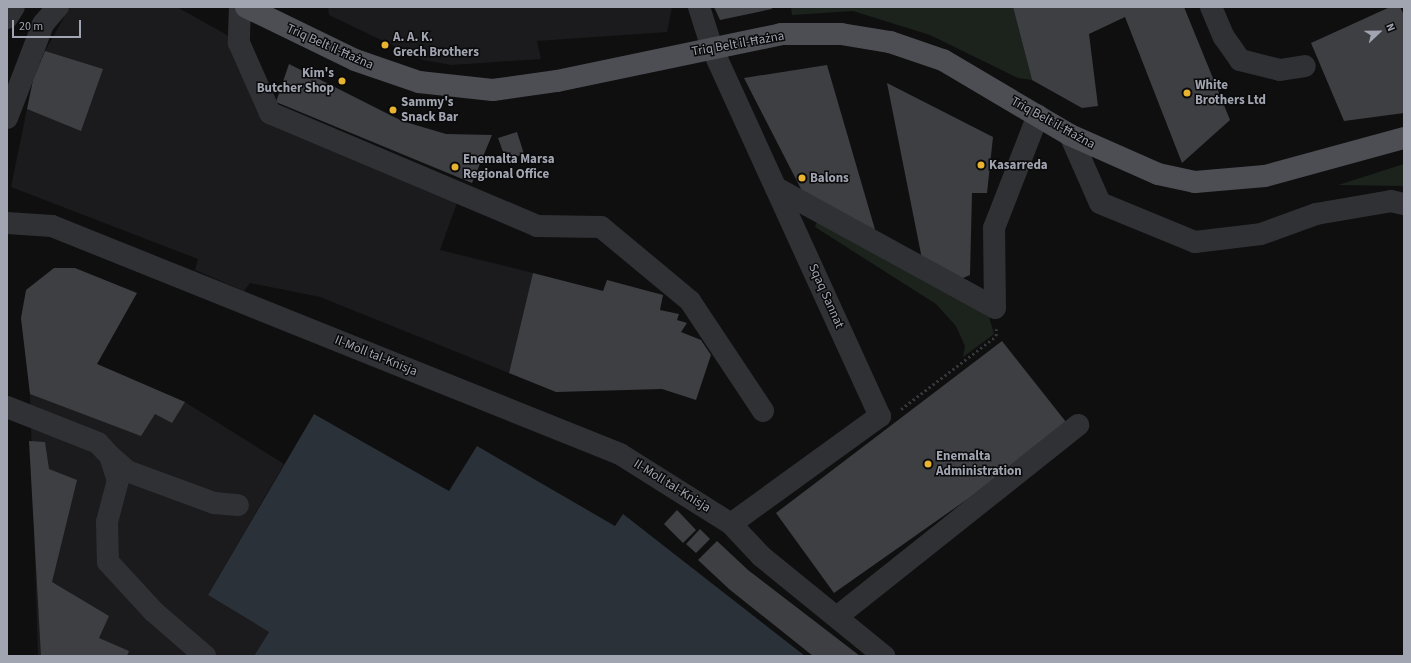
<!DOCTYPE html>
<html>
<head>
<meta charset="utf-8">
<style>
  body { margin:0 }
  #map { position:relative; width:1411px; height:663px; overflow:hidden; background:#0f0f10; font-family:"Source Sans 3",sans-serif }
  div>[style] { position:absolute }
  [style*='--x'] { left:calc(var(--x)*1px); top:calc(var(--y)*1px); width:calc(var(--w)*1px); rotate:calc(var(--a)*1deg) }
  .built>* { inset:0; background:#1b1b1d }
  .green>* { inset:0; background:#1c231d }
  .water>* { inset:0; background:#2a3138 }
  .building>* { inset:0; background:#3e3f43 }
  .path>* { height:2.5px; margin-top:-1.25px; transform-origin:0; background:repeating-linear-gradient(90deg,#37383c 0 2px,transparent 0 5px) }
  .minor>* { height:22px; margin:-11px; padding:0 11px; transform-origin:11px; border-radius:11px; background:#303135 }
  .major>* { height:22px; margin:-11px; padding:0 11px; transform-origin:11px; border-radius:11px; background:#4d4e54 }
  .dots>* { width:11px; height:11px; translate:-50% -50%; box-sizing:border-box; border:2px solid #0a0a0b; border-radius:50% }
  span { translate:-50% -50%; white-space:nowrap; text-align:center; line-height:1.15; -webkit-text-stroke:3px #0a0a0b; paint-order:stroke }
  .poi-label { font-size:13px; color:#a1a5b1; font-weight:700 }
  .left { translate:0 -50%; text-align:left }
  .right { translate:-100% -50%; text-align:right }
  .street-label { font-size:13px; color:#a1a5b1 }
  .frame { position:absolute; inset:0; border:8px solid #a1a5b1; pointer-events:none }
  .north { position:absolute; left:1359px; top:12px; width:40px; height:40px; -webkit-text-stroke:3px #0a0a0b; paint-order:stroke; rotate:68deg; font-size:11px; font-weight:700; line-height:16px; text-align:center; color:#a1a5b1 }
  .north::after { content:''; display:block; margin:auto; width:14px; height:18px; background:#a1a5b1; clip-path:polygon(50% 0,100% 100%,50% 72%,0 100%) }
  .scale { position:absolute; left:12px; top:20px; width:69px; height:18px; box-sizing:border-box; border:2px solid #a1a5b1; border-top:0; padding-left:5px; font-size:12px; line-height:14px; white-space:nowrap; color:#a1a5b1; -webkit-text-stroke:3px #0a0a0b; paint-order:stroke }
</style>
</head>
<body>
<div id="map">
  <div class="built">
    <i style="clip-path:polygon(70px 7px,177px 7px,227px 35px,262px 112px,458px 200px,440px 250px,533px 273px,509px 373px,320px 297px,250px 283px,244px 291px,195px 270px,198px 259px,11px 187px,27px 109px,45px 51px)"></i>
    <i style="clip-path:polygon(328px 7px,672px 7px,667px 32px,537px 41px,541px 59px,452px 65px,423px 60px,329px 15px)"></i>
    <i style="clip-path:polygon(21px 318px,97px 364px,185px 402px,284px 464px,208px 595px,269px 632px,254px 656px,38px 656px,30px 394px)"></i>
  </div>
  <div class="green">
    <i style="clip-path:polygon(791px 7px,1013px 7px,1032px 80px,1018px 78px,930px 35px,853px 11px,792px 15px)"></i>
    <i style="clip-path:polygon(1404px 164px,1404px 186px,1338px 185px)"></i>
    <i style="clip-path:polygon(819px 216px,988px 313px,994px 334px,963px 357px,965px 346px,956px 326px,936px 304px,815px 227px)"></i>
  </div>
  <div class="water">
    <i style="clip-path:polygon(314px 414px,449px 491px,477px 446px,615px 526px,623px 514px,805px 656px,254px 656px,269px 632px,208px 595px)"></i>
  </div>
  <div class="building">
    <i style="clip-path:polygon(714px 7px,772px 7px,772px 9px,720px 20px)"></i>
    <i style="clip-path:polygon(1013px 7px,1184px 7px,1230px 120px,1182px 163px,1125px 17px,1089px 34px,1098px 106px,1082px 108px,1032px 80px)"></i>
    <i style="clip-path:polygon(1390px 7px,1400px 7px,1404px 15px,1404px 113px,1344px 121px,1311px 43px)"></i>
    <i style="clip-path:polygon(45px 51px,103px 69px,81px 131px,27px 109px,33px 80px)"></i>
    <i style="clip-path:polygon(289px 64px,402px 121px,446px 134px,492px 135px,472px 183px,276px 102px)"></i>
    <i style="clip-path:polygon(827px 65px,876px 233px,802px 191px,744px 78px)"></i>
    <i style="clip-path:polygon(887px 83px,993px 137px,987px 193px,972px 193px,970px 275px,956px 281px,923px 264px)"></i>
    <i style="clip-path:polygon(517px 132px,524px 154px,506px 160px,498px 138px)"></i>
    <i style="clip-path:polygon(54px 268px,75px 268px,137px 293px,97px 364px,185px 402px,172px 423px,155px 414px,141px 436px,30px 394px,21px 318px,26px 290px)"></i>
    <i style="clip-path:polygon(533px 273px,603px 291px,607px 280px,663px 295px,660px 310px,679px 314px,677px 320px,687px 323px,681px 332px,701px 340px,711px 355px,696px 400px,662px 389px,556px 392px,509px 373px)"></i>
    <i style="clip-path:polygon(1002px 341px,1070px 427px,834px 593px,776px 513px)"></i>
    <i style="clip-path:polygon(29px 441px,45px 442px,49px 469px,77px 480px,52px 582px,109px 616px,99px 638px,129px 651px,127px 656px,41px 656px)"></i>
    <i style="clip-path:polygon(677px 510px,696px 530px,683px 543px,664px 524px)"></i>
    <i style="clip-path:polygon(700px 529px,710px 539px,696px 553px,686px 544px)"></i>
    <i style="clip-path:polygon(717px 541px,748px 570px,860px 656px,813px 656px,729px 589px,698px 560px)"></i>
  </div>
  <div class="path">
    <i style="--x:901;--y:409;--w:120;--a:-37.5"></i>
    <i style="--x:996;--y:336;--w:7;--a:-90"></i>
  </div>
  <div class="minor">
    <i style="--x:240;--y:7;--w:36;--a:92"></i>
    <i style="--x:239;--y:43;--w:77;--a:66.1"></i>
    <i style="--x:270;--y:113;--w:290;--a:22.9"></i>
    <i style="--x:537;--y:226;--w:64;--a:0.9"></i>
    <i style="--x:601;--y:227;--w:116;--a:39.7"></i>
    <i style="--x:690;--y:301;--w:132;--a:56.4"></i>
    <i style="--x:699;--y:7;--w:43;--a:72.4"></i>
    <i style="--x:712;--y:48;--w:405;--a:65.5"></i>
    <i style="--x:880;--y:416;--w:184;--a:144.1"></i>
    <i style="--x:1211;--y:7;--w:33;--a:67"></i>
    <i style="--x:1224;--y:37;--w:28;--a:55"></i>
    <i style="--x:1240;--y:60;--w:41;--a:14"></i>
    <i style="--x:1280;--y:70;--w:25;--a:-9"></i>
    <i style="--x:7;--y:18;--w:13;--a:-58"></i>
    <i style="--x:7;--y:118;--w:101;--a:-69"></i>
    <i style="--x:43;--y:24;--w:23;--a:-49"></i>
    <i style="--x:1070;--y:135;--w:74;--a:66.2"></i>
    <i style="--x:1100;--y:203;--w:103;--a:22.3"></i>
    <i style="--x:1195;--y:242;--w:66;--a:-6.9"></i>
    <i style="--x:1261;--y:234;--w:59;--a:-20"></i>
    <i style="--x:1316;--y:214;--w:76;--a:-9.8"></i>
    <i style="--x:1391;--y:201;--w:13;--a:13"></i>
    <i style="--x:778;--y:189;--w:247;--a:28.7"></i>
    <i style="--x:995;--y:308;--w:80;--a:-90.7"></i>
    <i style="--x:994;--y:228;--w:121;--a:-68.7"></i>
    <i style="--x:7;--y:223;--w:45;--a:3.8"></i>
    <i style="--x:52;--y:226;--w:612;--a:21.87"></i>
    <i style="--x:620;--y:454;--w:131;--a:32.2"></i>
    <i style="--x:731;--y:524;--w:44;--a:46.8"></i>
    <i style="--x:761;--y:556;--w:159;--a:39.1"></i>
    <i style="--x:7;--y:407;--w:98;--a:21.6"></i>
    <i style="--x:98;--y:443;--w:18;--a:47"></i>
    <i style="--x:110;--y:456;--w:25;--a:72"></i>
    <i style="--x:118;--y:480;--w:43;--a:104.7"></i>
    <i style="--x:107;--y:522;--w:40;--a:88.6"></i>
    <i style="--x:108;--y:562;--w:67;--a:47.4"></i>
    <i style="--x:153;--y:611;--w:69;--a:40.9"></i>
    <i style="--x:110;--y:456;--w:23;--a:41"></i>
    <i style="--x:127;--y:471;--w:93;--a:20.2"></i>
    <i style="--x:214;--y:503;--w:24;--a:5"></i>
    <i style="--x:838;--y:616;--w:307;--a:-38.5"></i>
  </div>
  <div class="major">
    <i style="--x:246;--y:7;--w:121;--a:25.9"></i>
    <i style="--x:355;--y:60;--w:68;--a:19"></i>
    <i style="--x:419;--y:82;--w:74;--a:6.2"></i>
    <i style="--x:493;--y:90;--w:65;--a:-8"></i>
    <i style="--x:557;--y:81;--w:229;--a:-11.8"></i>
    <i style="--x:781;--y:34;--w:60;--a:0"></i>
    <i style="--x:841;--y:34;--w:50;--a:9.3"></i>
    <i style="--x:890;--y:42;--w:56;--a:18.8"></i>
    <i style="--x:943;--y:60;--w:147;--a:30.6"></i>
    <i style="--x:1070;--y:135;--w:96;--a:23.9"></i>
    <i style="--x:1158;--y:174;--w:38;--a:12"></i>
    <i style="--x:1195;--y:182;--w:70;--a:-4.9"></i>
    <i style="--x:1265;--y:176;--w:144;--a:-15.3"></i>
  </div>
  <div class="dots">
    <i style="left:385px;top:45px;background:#e8b32f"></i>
    <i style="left:342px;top:81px;background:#e8b32f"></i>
    <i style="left:1187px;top:93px;background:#e8b32f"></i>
    <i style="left:393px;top:110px;background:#e8b32f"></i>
    <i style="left:981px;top:165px;background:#e8b32f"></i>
    <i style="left:455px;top:167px;background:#e8b32f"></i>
    <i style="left:802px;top:178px;background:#e8b32f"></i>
    <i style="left:928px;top:464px;background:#e8b32f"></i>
  </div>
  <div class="poi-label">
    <span class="left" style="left:393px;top:45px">A. A. K.<br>Grech Brothers</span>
    <span class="right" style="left:334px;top:81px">Kim's<br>Butcher Shop</span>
    <span class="left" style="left:1195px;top:93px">White<br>Brothers Ltd</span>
    <span class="left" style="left:401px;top:110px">Sammy's<br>Snack Bar</span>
    <span class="left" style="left:463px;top:167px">Enemalta Marsa<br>Regional Office</span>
    <span class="left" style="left:989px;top:165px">Kasarreda</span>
    <span class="left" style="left:810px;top:178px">Balons</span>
    <span class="left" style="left:936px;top:464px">Enemalta<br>Administration</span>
  </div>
  <div class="street-label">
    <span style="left:738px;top:44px;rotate:-10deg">Triq Belt il-Ħażna</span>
    <span style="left:330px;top:47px;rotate:24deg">Triq Belt il-Ħażna</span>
    <span style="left:1053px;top:123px;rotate:29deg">Triq Belt il-Ħażna</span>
    <span style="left:826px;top:296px;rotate:66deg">Sqaq Sannat</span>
    <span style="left:376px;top:356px;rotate:22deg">Il-Moll tal-Knisja</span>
    <span style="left:672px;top:486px;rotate:32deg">Il-Moll tal-Knisja</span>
  </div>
  <div class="frame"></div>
  <div class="north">N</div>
  <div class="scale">20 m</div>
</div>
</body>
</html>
